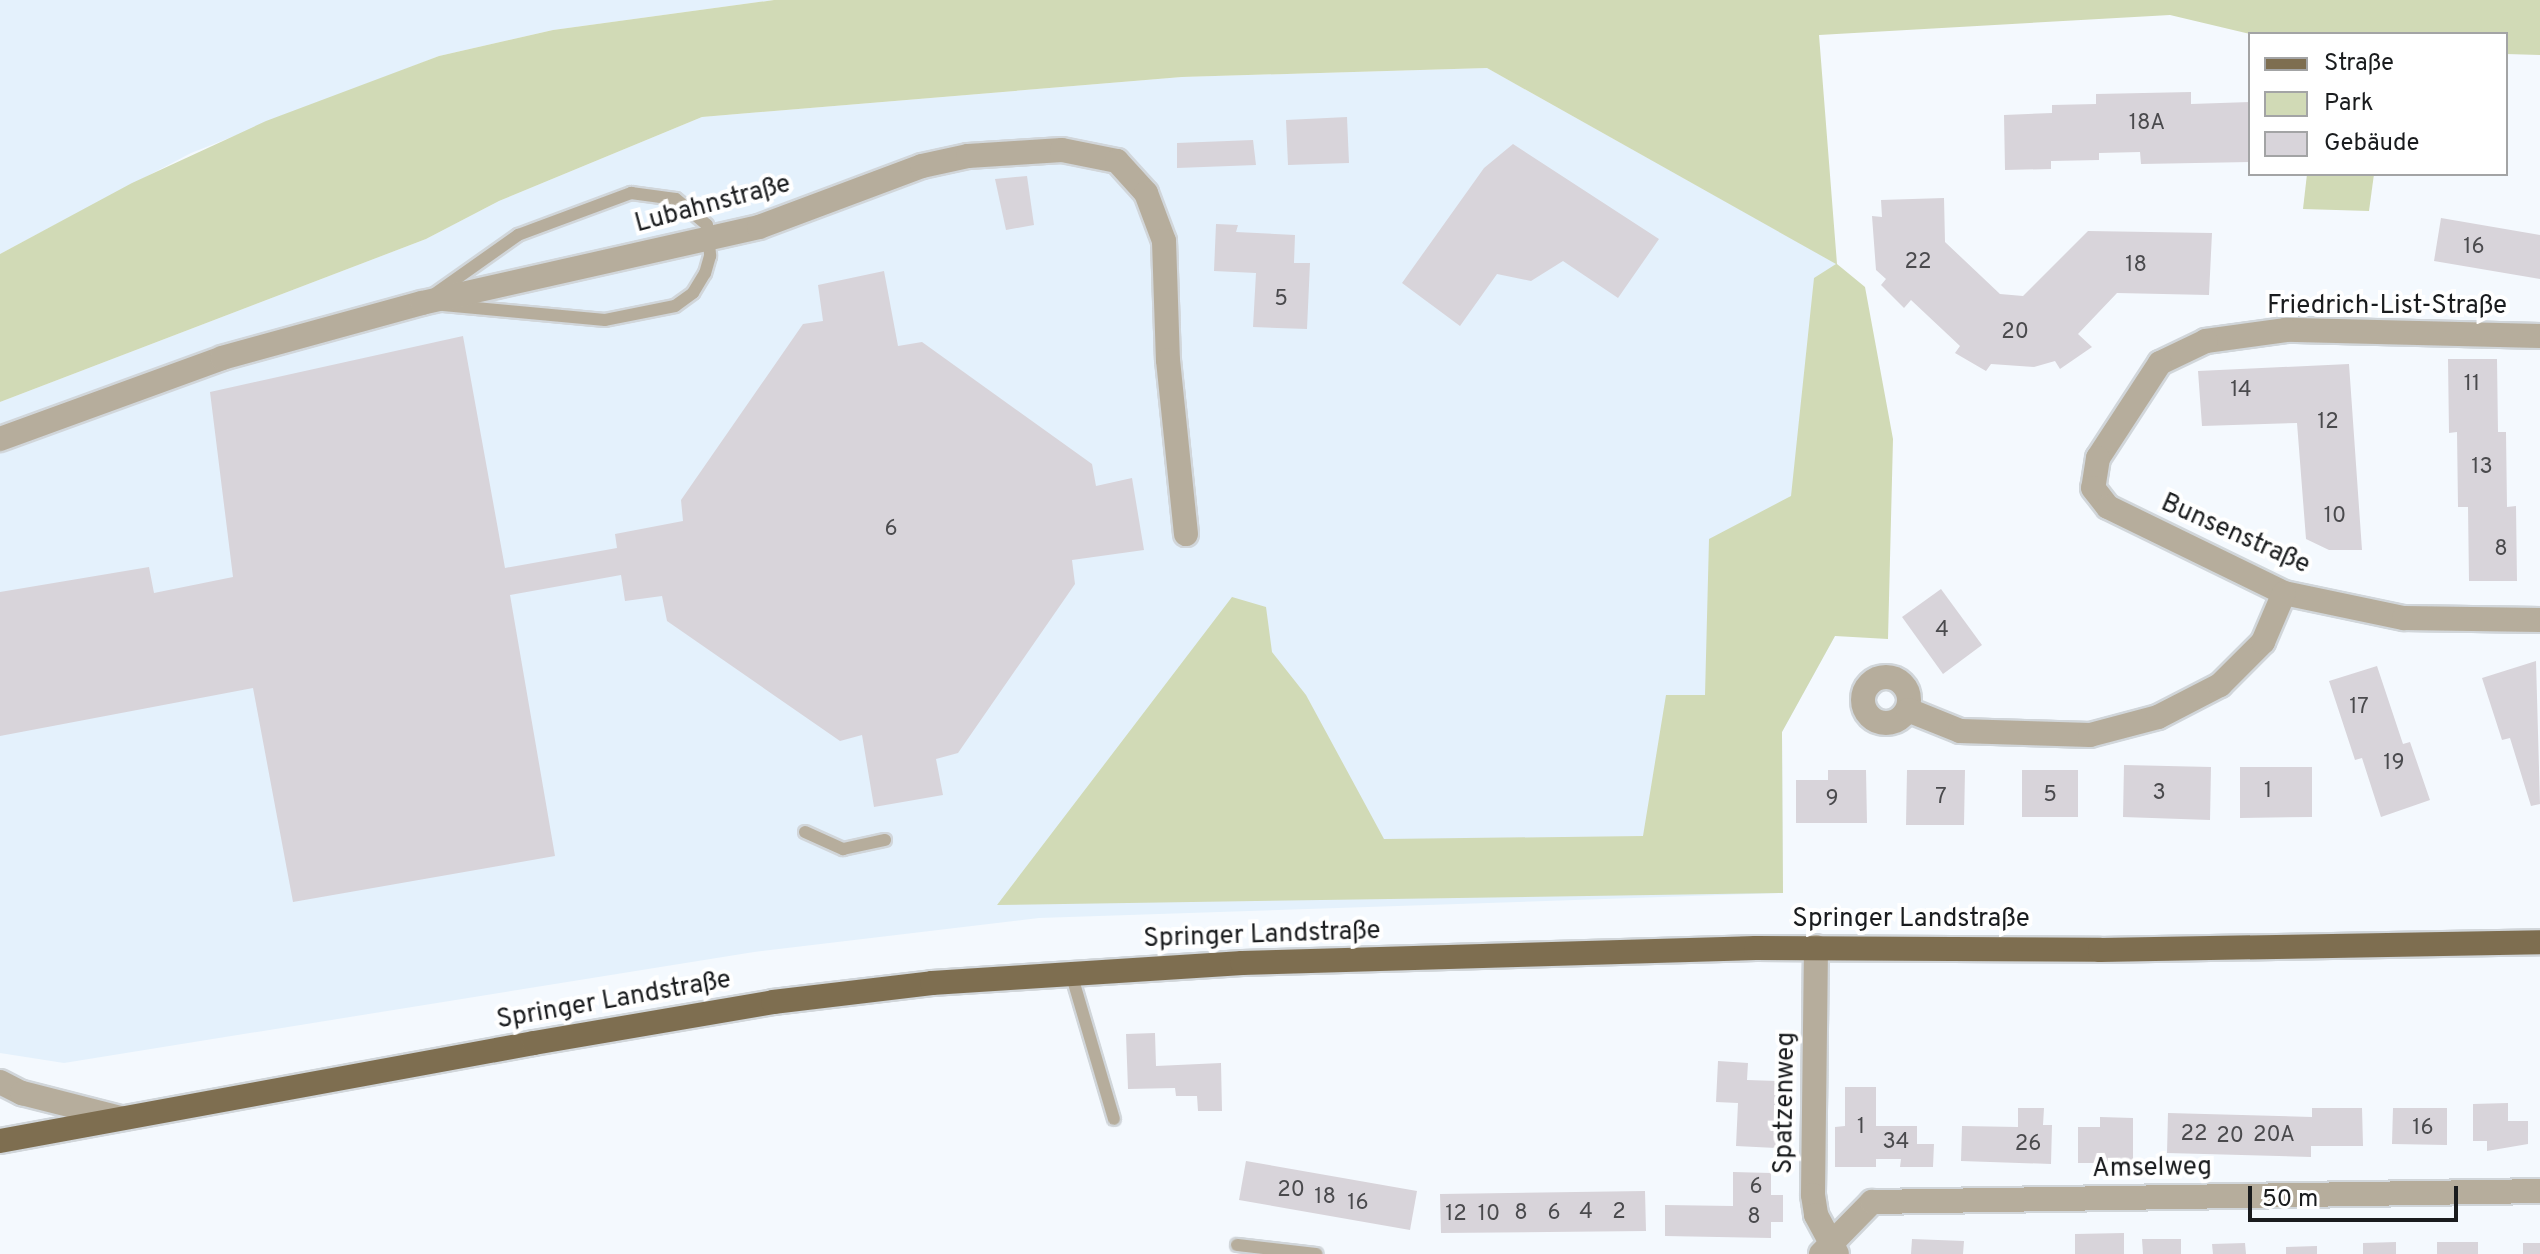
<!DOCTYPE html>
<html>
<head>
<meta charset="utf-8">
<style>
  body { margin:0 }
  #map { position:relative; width:2540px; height:1254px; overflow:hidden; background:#f4f9fe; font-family:Overpass,sans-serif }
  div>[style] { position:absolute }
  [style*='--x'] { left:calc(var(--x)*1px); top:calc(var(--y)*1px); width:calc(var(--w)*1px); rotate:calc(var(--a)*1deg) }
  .built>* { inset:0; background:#e4f1fc }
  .green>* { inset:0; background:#d1dab6 }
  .building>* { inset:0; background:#d8d4da }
  .roads { filter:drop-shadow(2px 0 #d1d6da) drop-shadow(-2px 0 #d1d6da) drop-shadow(0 2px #d1d6da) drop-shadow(0 -2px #d1d6da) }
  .service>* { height:12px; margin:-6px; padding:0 6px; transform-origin:6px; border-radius:6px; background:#b6ad9c }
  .minor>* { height:24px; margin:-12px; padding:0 12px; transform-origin:12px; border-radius:12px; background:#b6ad9c }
  .minor>.ring { margin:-12px; padding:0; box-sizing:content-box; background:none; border:24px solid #b6ad9c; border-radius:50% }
  .primary>* { height:24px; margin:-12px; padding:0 12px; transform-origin:12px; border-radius:12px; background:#7e6e50 }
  span { translate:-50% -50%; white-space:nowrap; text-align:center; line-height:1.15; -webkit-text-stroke:8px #fff; paint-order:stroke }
  .number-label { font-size:22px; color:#4a4a4d }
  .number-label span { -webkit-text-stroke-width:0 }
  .street-label { font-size:26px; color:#1a1c1e }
  .legend { position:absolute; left:2248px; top:32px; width:260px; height:144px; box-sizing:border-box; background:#fff; border:2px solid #a3a4a5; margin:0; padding:10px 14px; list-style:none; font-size:24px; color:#1a1c1e }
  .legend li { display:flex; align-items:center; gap:16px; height:40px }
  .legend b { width:40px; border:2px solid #a3a4a5 }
  .scale { position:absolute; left:2248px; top:1186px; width:210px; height:36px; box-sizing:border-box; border:4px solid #1a1c1e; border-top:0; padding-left:10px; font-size:24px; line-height:28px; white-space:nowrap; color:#1a1c1e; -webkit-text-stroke:6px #fff; paint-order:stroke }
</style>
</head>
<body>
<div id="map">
  <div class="built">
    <i style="clip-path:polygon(0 0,774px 0,553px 30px,439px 56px,191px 153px,0 254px)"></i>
    <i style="clip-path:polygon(1487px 68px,1837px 264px,1835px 636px,1782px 732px,1783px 893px,1039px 918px,754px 952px,64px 1063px,0 1053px,0 402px,426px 239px,499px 201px,702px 117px,1182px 77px)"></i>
  </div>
  <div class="green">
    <i style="clip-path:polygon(774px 0,2540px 0,2540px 55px,2506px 54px,2506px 34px,2250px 34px,2170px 15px,1819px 35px,1837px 264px,1865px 287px,1893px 439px,1888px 639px,1835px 636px,1782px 732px,1783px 893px,997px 905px,1232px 597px,1266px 607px,1272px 652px,1306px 695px,1384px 839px,1643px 836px,1666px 695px,1705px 695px,1709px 539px,1791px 496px,1814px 278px,1836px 264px,1487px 68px,1182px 77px,702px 117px,499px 201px,426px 239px,0 402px,0 254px,132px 183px,266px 121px,439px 56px,553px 30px)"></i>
    <i style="clip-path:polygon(2307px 174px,2374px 174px,2369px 211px,2303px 209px)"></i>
  </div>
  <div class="building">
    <i style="clip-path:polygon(2191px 92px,2191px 104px,2250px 102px,2250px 162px,2141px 164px,2140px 152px,2099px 153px,2099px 160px,2051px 161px,2051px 169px,2005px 170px,2004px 115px,2052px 113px,2052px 105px,2096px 104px,2096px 94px)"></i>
    <i style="clip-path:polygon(1347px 117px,1349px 163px,1288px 165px,1286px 120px)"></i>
    <i style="clip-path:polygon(1253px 140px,1256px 165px,1177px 168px,1177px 143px)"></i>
    <i style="clip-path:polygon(1513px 144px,1659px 239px,1618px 298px,1563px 261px,1531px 281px,1497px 274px,1460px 326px,1402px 283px,1484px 168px)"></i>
    <i style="clip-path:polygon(1027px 176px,1034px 225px,1006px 230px,995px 179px)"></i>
    <i style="clip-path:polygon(1944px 198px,1945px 242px,2000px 294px,2023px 296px,2088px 231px,2212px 233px,2209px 295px,2117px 293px,2078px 334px,2092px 347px,2060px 369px,2055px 361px,2034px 367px,1991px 364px,1986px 371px,1955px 353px,1960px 346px,1911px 300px,1904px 308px,1881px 285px,1886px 279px,1876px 270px,1872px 216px,1882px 217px,1881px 200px)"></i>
    <i style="clip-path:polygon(2441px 218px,2540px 235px,2540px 279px,2434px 261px)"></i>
    <i style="clip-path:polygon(1216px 224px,1238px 225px,1236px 232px,1295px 235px,1294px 263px,1310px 263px,1307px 329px,1253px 327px,1256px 273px,1214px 271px)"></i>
    <i style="clip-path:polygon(884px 271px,898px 346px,922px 342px,1092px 464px,1096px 486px,1132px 478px,1144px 550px,1072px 560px,1075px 584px,958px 753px,936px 759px,943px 795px,874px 807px,862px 735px,840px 741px,667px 621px,662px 596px,625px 601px,621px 575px,510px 595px,555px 856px,293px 902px,253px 688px,0 736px,0 592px,149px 567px,154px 593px,233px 577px,210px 392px,463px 336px,505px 568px,617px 548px,615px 534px,683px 521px,681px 500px,803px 324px,823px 321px,818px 285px)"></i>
    <i style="clip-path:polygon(2448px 359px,2497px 359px,2498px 432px,2506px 432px,2507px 507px,2516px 506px,2517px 581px,2469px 581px,2468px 507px,2458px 507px,2457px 432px,2449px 433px)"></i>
    <i style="clip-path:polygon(2349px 364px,2362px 550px,2329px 550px,2306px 539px,2297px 423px,2202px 426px,2198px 371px)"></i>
    <i style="clip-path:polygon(1941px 589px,1982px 645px,1943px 674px,1902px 617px)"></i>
    <i style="clip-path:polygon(2536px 661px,2540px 804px,2531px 806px,2510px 738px,2502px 740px,2482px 678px)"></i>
    <i style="clip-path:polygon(2377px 666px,2403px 744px,2410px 742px,2430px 800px,2381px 817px,2362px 758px,2355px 760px,2329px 681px)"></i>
    <i style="clip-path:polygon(2124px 765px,2211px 767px,2210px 820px,2123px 817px)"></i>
    <i style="clip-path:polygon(2240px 767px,2312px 767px,2312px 817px,2240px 818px)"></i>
    <i style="clip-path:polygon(1828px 770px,1866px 770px,1867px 823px,1796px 823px,1796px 780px,1828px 780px)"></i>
    <i style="clip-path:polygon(1907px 770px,1965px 770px,1964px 825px,1906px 825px)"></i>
    <i style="clip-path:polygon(2022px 770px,2078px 770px,2078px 817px,2022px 817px)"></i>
    <i style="clip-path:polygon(1155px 1033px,1156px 1066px,1221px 1063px,1222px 1111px,1198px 1111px,1197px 1096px,1176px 1096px,1175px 1088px,1128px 1089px,1126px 1034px)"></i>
    <i style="clip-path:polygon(1718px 1061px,1748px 1063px,1747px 1080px,1777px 1081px,1776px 1096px,1788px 1097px,1787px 1129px,1777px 1128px,1776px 1148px,1736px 1146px,1738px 1103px,1716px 1102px)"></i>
    <i style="clip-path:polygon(1845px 1087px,1876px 1087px,1876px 1126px,1917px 1126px,1917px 1144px,1934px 1144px,1933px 1167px,1900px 1167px,1901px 1159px,1876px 1159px,1876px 1167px,1835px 1167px,1835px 1127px,1845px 1126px)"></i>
    <i style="clip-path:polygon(2508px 1103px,2508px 1121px,2528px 1121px,2528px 1144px,2487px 1151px,2487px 1141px,2473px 1141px,2473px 1104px)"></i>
    <i style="clip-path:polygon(2018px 1108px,2044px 1108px,2043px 1125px,2052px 1125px,2051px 1164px,1961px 1161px,1962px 1126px,2018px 1127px)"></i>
    <i style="clip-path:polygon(2312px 1108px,2362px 1108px,2363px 1146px,2311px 1146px,2311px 1157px,2167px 1153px,2168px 1113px,2312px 1117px)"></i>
    <i style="clip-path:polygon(2393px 1108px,2447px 1108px,2447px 1145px,2392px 1144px)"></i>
    <i style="clip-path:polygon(2100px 1117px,2133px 1118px,2133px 1163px,2078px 1163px,2078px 1127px,2100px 1127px)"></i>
    <i style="clip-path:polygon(1246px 1161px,1417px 1191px,1410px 1230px,1239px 1200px)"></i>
    <i style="clip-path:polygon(1733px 1172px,1771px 1173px,1771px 1195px,1783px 1195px,1783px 1222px,1771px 1222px,1771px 1238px,1665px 1236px,1665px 1205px,1733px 1206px)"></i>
    <i style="clip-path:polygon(1645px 1191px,1646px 1231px,1441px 1233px,1440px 1194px)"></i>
    <i style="clip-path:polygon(2124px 1233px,2124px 1254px,2075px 1254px,2075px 1234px)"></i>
    <i style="clip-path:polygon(1912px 1239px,1964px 1241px,1963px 1254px,1911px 1254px)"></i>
    <i style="clip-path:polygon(2142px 1239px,2181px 1239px,2181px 1254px,2143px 1254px)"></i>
    <i style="clip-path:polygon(2396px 1242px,2396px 1254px,2363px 1254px,2363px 1243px)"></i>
    <i style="clip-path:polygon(2437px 1242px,2478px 1242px,2478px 1254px,2437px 1254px)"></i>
    <i style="clip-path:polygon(2245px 1243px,2246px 1254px,2213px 1254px,2212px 1244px)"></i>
    <i style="clip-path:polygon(2523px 1243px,2540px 1243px,2540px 1254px,2523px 1254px)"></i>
    <i style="clip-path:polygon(2317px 1246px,2317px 1254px,2286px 1254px,2286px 1247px)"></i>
  </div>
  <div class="roads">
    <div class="service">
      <i style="--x:631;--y:193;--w:45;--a:7.6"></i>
      <i style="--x:676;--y:199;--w:40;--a:40"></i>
      <i style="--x:707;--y:225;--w:31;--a:84"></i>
      <i style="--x:710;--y:256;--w:18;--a:106"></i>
      <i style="--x:705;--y:273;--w:23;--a:121"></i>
      <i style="--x:693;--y:293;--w:22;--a:144"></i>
      <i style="--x:675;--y:306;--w:71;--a:168.7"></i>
      <i style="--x:605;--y:320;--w:184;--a:-174.7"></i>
      <i style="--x:422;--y:303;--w:118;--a:-35.3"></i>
      <i style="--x:518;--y:235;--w:121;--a:-20.4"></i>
      <i style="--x:805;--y:832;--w:42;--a:24.1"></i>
      <i style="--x:843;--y:849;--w:43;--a:-12.1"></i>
      <i style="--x:1071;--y:973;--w:152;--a:73.6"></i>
      <i style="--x:1237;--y:1245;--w:80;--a:6.5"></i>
    </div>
    <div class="minor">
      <i style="--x:2540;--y:336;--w:254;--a:-178.6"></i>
      <i style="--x:2286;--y:330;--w:81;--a:172.2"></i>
      <i style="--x:2206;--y:341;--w:51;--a:154.4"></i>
      <i style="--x:2160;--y:363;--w:113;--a:123.1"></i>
      <i style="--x:2098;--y:458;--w:30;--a:99"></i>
      <i style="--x:2093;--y:488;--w:24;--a:52"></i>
      <i style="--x:2108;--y:507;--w:196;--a:26"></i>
      <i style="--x:2284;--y:593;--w:123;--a:11.8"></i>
      <i style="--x:2404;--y:618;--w:136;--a:0.8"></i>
      <i style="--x:0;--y:439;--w:236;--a:-20"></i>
      <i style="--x:222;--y:358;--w:207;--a:-15.4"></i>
      <i style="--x:422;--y:303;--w:345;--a:-12.7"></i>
      <i style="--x:759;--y:227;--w:174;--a:-20.5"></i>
      <i style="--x:922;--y:166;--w:47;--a:-12.3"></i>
      <i style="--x:968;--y:156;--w:94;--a:-3.7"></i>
      <i style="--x:1062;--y:150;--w:56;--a:11.3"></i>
      <i style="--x:1117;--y:161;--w:43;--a:47.8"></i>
      <i style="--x:1146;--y:193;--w:51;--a:69.4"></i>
      <i style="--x:1164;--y:241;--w:119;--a:88.1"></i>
      <i style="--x:1168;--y:360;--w:175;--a:84.1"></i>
      <i class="ring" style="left:1863px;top:677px;width:22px;height:22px"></i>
      <i style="--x:1908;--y:710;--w:56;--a:22"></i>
      <i style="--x:1960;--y:731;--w:130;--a:1.8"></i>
      <i style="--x:2090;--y:735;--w:70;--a:-14.8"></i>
      <i style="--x:2158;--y:717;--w:70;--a:-27.3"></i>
      <i style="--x:2220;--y:685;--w:61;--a:-45"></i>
      <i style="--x:2263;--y:642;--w:53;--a:-66.8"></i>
      <i style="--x:1816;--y:947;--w:248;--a:90.7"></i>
      <i style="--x:1813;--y:1195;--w:20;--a:81"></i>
      <i style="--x:1816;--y:1215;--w:44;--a:61.7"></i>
      <i style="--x:0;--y:1082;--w:25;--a:27"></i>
      <i style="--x:22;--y:1093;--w:102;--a:14.2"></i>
      <i style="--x:1821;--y:1254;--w:73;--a:-45.6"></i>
      <i style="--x:1872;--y:1202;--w:668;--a:-0.94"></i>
    </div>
    <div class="primary">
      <i style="--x:0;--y:1141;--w:543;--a:-10.4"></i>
      <i style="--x:534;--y:1043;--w:242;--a:-9.7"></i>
      <i style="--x:773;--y:1002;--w:160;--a:-6.8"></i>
      <i style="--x:932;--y:983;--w:311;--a:-3.7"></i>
      <i style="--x:1242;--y:963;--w:514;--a:-1.67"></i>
      <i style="--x:1756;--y:948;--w:344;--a:0.3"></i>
      <i style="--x:2100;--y:950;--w:440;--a:-1"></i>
    </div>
  </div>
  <div class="number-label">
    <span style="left:2147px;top:124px">18A</span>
    <span style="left:2474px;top:248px">16</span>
    <span style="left:1918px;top:263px">22</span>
    <span style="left:2136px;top:266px">18</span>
    <span style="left:1281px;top:300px">5</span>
    <span style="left:2015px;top:333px">20</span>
    <span style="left:2472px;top:385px">11</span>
    <span style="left:2241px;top:391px">14</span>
    <span style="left:2328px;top:423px">12</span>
    <span style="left:2482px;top:468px">13</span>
    <span style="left:2335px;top:517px">10</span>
    <span style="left:891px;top:530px">6</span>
    <span style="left:2501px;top:550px">8</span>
    <span style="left:1942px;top:631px">4</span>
    <span style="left:2359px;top:708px">17</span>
    <span style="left:2394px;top:764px">19</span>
    <span style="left:2268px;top:792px">1</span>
    <span style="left:2159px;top:794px">3</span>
    <span style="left:2050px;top:796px">5</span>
    <span style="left:1941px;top:798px">7</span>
    <span style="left:1832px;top:800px">9</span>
    <span style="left:1861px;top:1128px">1</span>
    <span style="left:2423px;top:1129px">16</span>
    <span style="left:2194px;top:1135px">22</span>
    <span style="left:2274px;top:1136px">20A</span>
    <span style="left:2230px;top:1137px">20</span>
    <span style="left:1896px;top:1143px">34</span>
    <span style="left:2028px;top:1145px">26</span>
    <span style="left:1756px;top:1188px">6</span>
    <span style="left:1291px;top:1191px">20</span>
    <span style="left:1325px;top:1198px">18</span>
    <span style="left:1358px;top:1204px">16</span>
    <span style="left:1586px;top:1213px">4</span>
    <span style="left:1619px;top:1213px">2</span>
    <span style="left:1521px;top:1214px">8</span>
    <span style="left:1554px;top:1214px">6</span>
    <span style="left:1456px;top:1215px">12</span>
    <span style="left:1489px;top:1215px">10</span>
    <span style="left:1754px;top:1218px">8</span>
  </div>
  <div class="street-label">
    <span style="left:713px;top:205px;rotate:-15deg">Lubahnstraße</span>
    <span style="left:2387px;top:307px">Friedrich-List-Straße</span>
    <span style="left:2235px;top:535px;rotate:24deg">Bunsenstraße</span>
    <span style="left:1911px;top:920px">Springer Landstraße</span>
    <span style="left:1262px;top:936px;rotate:-2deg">Springer Landstraße</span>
    <span style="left:614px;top:1001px;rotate:-10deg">Springer Landstraße</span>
    <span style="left:1786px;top:1103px;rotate:-89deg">Spatzenweg</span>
    <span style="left:2152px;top:1169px;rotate:-1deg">Amselweg</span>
  </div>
  <ul class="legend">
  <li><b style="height:10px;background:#7e6e50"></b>Straße</li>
  <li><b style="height:22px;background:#d1dab6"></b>Park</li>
  <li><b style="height:22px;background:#d8d4da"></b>Gebäude</li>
  </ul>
  <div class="scale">50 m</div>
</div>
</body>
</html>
